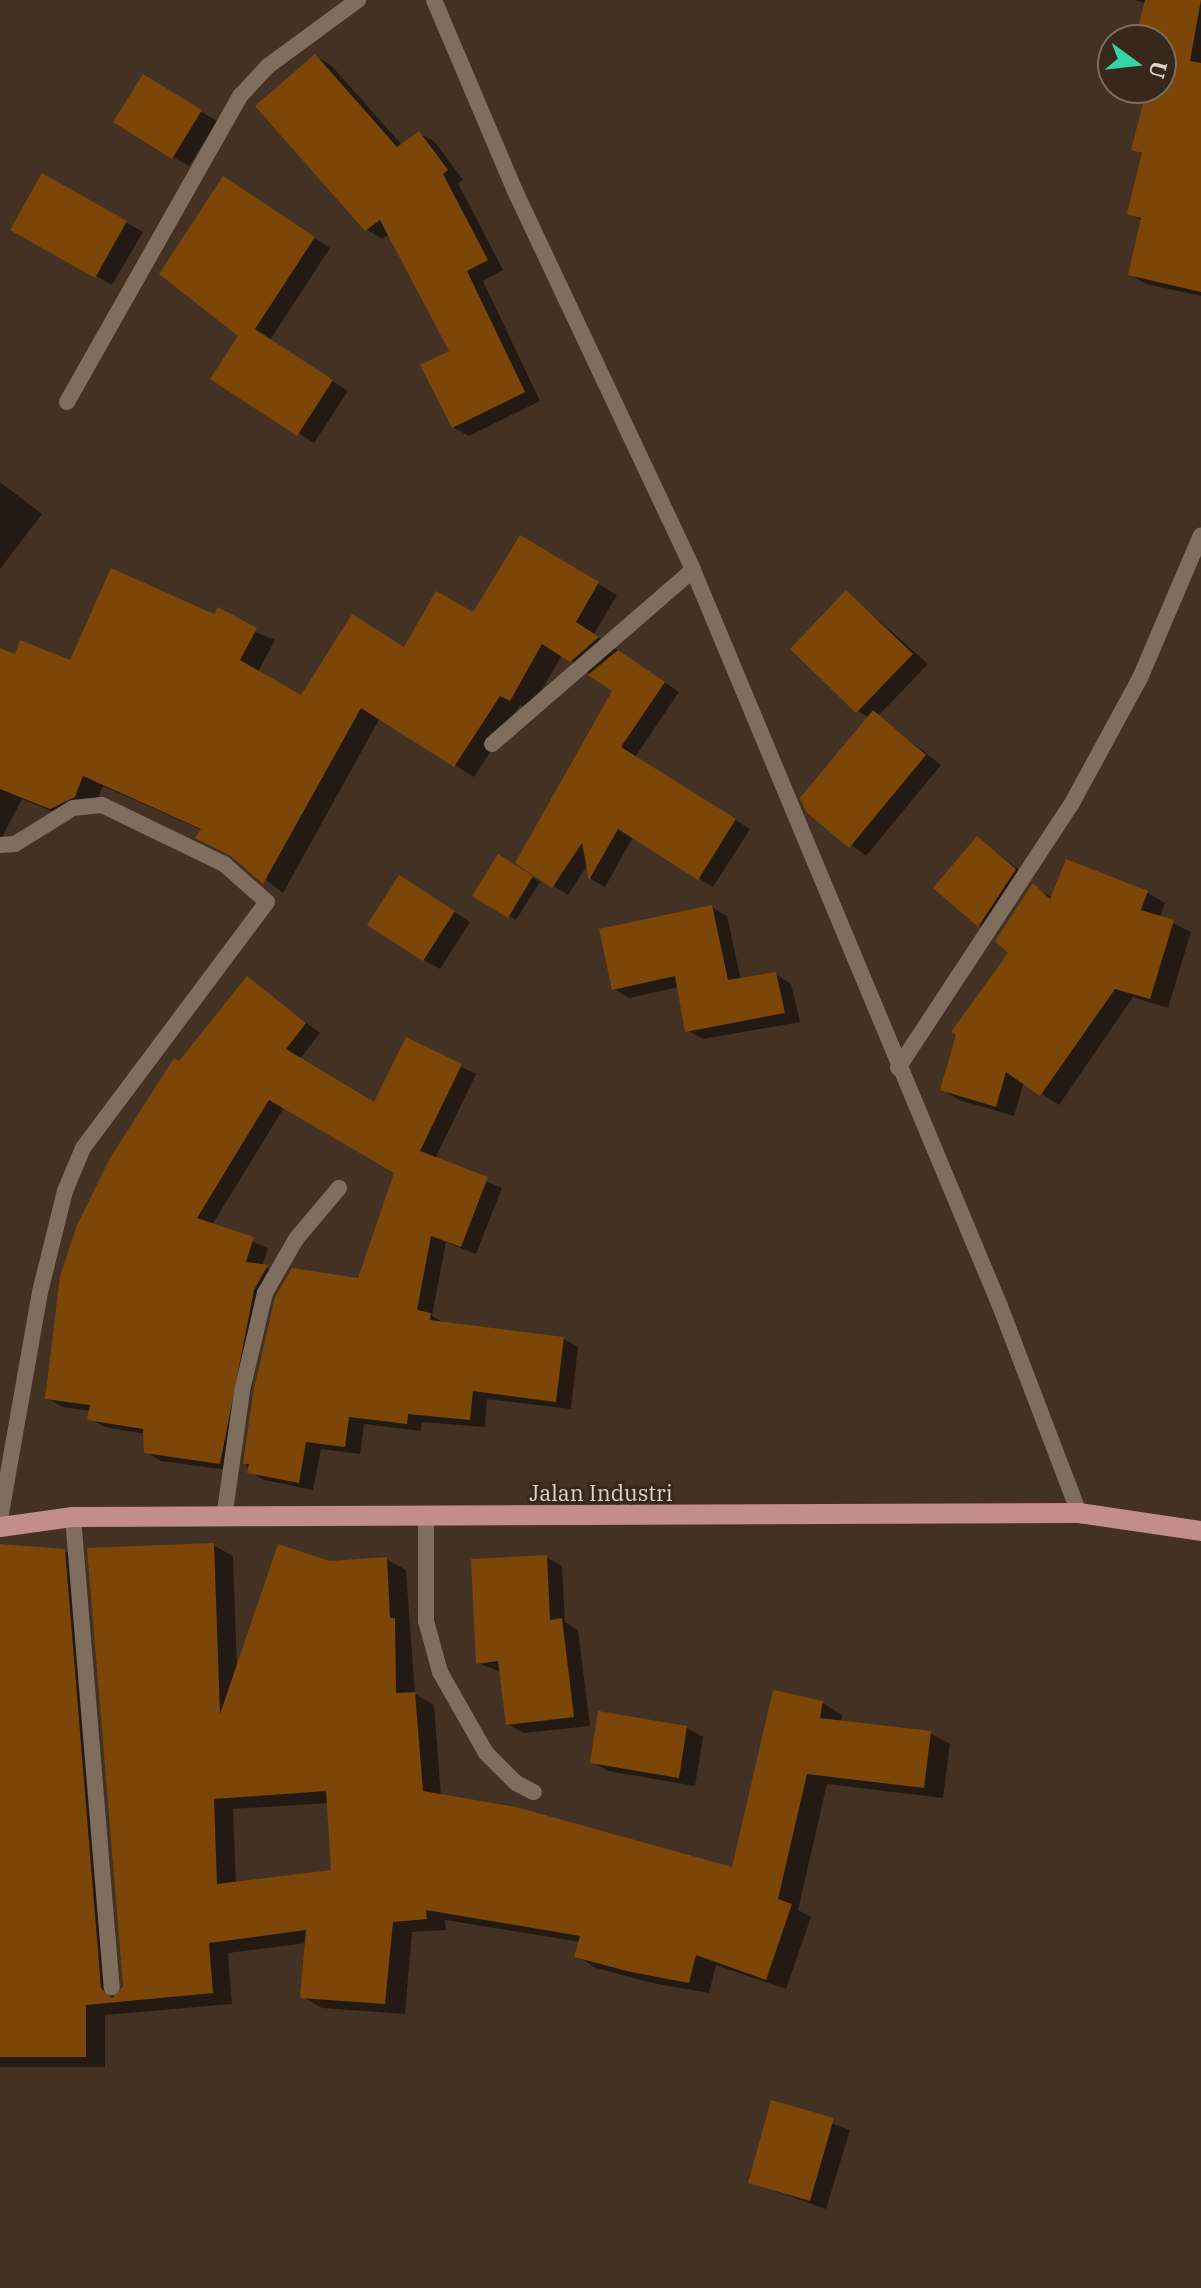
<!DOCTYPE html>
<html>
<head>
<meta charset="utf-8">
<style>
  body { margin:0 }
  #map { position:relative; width:1201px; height:2288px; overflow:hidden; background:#433224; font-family:"IBM Plex Serif",serif }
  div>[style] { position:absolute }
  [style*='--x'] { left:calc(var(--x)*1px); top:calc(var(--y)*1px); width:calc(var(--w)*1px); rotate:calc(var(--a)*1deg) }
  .shadow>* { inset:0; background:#0007 }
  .building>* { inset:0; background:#7b4608 }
  .street>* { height:16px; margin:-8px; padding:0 8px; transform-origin:8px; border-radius:8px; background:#7f6d5d }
  .primary>* { height:20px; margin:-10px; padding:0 10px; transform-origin:10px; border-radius:10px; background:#c38d8a }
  span { translate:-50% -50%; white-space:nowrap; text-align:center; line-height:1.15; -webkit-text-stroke:6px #38281b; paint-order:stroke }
  .street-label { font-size:22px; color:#ddd3ca }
  .north { position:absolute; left:1097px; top:24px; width:80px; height:80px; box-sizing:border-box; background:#38281b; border:2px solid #7a6c61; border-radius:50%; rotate:105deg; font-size:22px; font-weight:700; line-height:32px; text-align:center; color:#ddd3ca }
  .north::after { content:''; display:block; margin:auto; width:28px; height:36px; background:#32d4a8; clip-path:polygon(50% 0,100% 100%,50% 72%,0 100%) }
</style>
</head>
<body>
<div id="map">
  <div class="shadow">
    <i style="clip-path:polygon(1134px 0,1201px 0,1201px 296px,1146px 284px,1130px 274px,1142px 221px,1130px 213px,1144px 155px,1133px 149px,1149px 88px,1161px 88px,1161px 40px,1139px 34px,1146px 3px)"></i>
    <i style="clip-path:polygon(315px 56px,331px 65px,402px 145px,419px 133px,435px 142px,463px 180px,458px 183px,503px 270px,483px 281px,540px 401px,469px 436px,453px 427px,452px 352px,390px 234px,382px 239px,366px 229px)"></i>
    <i style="clip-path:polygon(143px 77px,217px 121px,189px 166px,173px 157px)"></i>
    <i style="clip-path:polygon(43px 175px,143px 232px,112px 285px,13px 229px)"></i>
    <i style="clip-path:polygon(240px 188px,330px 248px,270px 340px,348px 391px,314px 443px,213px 378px,240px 336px)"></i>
    <i style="clip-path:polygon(0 482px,42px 514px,0 569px)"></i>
    <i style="clip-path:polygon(521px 538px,617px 595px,594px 634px,679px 692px,635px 757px,750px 829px,713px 887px,633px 837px,605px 887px,591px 879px,588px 864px,568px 895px,518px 862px,614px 690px,562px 655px,530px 710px,520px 705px,474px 777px,380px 718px,283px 893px,202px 830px,103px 786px,94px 807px,71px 819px,22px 799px,0 841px,0 650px,16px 657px,71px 662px,215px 616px,275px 640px,258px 672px,302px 697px,474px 615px)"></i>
    <i style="clip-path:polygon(847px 592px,928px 664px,878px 716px,941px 765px,866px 856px,808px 811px,869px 718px,858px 711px)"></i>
    <i style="clip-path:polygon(978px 838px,1031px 879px,995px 934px,979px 925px)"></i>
    <i style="clip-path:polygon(498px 857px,540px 882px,516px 920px,474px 895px)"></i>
    <i style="clip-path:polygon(1067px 862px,1148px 893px,1165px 903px,1160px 917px,1191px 932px,1168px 1008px,1133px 997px,1059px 1105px,1024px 1082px,1014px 1116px,959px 1100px,942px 1089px,1011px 952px,1033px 886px,1053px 898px)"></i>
    <i style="clip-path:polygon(416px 887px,470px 922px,440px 969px,424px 960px)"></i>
    <i style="clip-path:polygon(712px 907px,727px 916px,741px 980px,776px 974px,791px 984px,800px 1022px,703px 1039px,687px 1030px,679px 987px,629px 998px,614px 989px)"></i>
    <i style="clip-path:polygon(248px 979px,320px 1033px,300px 1059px,375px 1105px,407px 1040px,476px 1074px,435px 1159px,502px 1188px,476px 1254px,446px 1242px,432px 1316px,445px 1323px,564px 1339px,578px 1347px,571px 1409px,487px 1399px,485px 1427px,422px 1422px,421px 1431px,364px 1424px,360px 1454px,321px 1449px,313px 1490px,264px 1480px,250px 1472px,245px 1463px,360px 1280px,396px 1172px,285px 1106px,212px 1225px,268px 1248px,262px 1266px,282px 1275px,269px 1299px,235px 1471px,161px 1461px,146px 1452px,145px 1434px,105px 1427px,90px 1419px,91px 1411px,62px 1407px,48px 1398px,180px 1063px)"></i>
    <i style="clip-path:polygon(evenodd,213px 1545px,233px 1556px,237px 1669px,329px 1563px,386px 1559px,406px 1570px,415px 1694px,434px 1705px,441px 1796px,734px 1869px,774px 1693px,823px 1703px,842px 1715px,841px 1723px,930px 1733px,950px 1744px,943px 1798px,827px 1784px,798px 1910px,811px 1917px,786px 1989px,716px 1965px,709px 1993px,652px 1983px,596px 1968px,577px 1956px,581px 1942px,445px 1920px,446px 1930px,412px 1932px,405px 2014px,322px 2008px,303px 1997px,307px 1943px,228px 1953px,232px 2004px,105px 2015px,105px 2067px,0 2067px,0 1546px,64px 1551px,84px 1562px,120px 1998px,213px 1545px,329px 1803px,334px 1872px,236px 1883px,233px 1809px,329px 1803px)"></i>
    <i style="clip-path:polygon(546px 1557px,562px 1566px,565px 1622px,578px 1630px,590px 1726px,524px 1733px,507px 1724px,501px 1672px,478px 1663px)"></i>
    <i style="clip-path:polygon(687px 1728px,703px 1737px,695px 1786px,608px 1771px,592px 1762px)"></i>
    <i style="clip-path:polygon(773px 2102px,850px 2130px,826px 2209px,750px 2182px)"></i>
  </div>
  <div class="building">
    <i style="clip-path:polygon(1145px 0,1201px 0,1190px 61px,1201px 63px,1201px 292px,1128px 275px,1141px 218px,1127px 214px,1142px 153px,1131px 150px,1147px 88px,1161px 88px,1161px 40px,1136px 35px)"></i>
    <i style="clip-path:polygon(315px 54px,397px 147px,419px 131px,448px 170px,443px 174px,488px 260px,467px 271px,525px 392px,452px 428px,420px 365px,449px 351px,380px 220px,365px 231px,255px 106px)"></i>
    <i style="clip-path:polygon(143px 74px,202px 110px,172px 159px,113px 122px)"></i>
    <i style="clip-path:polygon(42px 173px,127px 221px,95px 278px,10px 230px)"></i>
    <i style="clip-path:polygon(223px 176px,315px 237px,255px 329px,333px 380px,297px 436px,210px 379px,238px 336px,159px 274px)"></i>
    <i style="clip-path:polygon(520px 535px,599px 582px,576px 622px,599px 637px,570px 662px,542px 644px,510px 701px,500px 696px,454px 767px,361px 708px,263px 884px,231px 856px,195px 838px,201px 829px,83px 776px,75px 797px,50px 809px,0 789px,0 648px,15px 654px,20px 640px,70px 660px,111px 568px,214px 614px,218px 607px,257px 628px,240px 660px,301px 695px,352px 614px,404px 647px,436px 591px,473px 612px)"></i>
    <i style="clip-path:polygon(846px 590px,913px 654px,856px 713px,790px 649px)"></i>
    <i style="clip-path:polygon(618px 650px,665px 682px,621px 747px,736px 819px,698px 880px,618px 829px,589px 880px,582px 843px,552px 888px,515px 863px,612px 691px,588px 675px)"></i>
    <i style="clip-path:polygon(873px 710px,926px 755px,849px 848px,806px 812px,800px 798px)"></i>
    <i style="clip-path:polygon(977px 836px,1016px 869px,978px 927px,933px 888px)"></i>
    <i style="clip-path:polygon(498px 854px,533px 876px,508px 918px,472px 896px)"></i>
    <i style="clip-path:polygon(1066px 859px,1148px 891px,1141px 910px,1174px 920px,1150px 999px,1115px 989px,1040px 1096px,1006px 1072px,996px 1107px,940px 1090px,956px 1035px,951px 1032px,1008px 953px,995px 941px,1033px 883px,1050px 899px)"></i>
    <i style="clip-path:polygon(399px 875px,455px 911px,423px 961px,367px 925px)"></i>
    <i style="clip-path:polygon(712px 905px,728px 980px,776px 972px,785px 1013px,685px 1032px,675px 976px,612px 990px,599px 929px)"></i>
    <i style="clip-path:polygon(247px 976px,306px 1023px,286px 1049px,374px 1102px,406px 1037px,462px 1064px,420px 1151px,488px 1177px,461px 1247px,431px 1236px,417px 1310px,431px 1313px,430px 1320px,564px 1337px,556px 1402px,473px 1391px,470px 1420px,408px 1414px,407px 1424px,349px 1417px,345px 1447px,306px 1442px,299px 1483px,247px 1473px,249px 1464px,243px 1464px,253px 1393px,275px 1297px,292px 1268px,358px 1278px,394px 1173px,269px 1100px,197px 1218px,254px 1237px,246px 1262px,268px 1265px,254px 1290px,220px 1464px,144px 1453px,143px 1429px,87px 1420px,90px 1405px,45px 1399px,60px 1276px,77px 1225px,110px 1158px,174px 1058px,179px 1061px)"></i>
    <i style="clip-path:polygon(evenodd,214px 1543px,220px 1714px,278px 1544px,330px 1561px,387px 1557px,390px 1618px,395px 1618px,396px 1693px,415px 1692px,423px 1791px,516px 1807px,732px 1867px,773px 1690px,823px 1701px,820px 1718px,931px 1731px,924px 1788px,807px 1774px,778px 1899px,792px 1904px,766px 1980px,696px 1955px,689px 1983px,631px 1972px,574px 1957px,580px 1936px,426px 1910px,427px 1919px,393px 1922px,385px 2004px,300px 1998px,306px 1930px,209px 1943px,213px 1993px,86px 2005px,86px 2057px,0 2057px,0 1544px,65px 1549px,101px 1988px,112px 1998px,123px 1986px,87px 1548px,214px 1543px,326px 1791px,331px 1870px,217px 1884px,214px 1799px,326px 1791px)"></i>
    <i style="clip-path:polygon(547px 1555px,550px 1620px,562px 1618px,574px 1717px,506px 1725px,498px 1661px,476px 1664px,471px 1559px)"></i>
    <i style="clip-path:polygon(598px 1711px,687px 1726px,679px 1778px,590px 1763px)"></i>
    <i style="clip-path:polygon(771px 2100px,834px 2118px,810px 2201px,748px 2183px)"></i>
  </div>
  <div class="street">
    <i style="--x:434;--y:0;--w:207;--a:67"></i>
    <i style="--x:515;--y:191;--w:419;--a:64.8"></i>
    <i style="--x:693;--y:570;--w:797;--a:67.36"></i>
    <i style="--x:1000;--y:1306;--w:222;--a:69.1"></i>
    <i style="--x:67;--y:402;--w:353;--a:-60.5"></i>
    <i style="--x:241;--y:95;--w:40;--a:-47"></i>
    <i style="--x:268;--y:66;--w:112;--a:-36.3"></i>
    <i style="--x:492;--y:744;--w:266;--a:-40.9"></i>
    <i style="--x:0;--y:845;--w:15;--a:-4"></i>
    <i style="--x:15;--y:844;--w:68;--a:-31.8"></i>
    <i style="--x:73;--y:808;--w:29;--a:-6"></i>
    <i style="--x:102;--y:805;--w:136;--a:25.8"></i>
    <i style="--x:224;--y:864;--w:57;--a:41.5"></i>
    <i style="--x:267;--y:902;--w:307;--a:126.8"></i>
    <i style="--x:83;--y:1148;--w:47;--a:112.7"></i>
    <i style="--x:65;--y:1191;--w:104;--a:103.9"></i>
    <i style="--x:40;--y:1292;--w:230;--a:100"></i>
    <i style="--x:898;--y:1068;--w:315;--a:-56.7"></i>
    <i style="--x:1071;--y:805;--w:145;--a:-61.5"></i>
    <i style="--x:1140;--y:678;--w:155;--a:-66.9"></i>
    <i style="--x:73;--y:1517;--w:472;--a:85.3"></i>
    <i style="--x:224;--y:1518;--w:128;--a:-81.9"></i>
    <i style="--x:242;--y:1391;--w:101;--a:-76.8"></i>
    <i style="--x:265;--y:1293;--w:62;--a:-60.1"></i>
    <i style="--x:296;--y:1239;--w:67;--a:-49.9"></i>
    <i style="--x:426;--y:1518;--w:103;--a:90"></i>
    <i style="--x:426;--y:1621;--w:53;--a:74.6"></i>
    <i style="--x:440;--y:1672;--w:93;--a:60.4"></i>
    <i style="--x:486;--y:1753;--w:42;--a:45"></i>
    <i style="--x:516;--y:1783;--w:20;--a:27"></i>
  </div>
  <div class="primary">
    <i style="--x:0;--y:1527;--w:74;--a:-7.8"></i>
    <i style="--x:73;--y:1517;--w:1006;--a:-0.23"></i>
    <i style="--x:1079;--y:1513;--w:123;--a:8.4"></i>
  </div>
  <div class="street-label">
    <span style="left:601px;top:1493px">Jalan Industri</span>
  </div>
  <div class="north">U</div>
</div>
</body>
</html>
